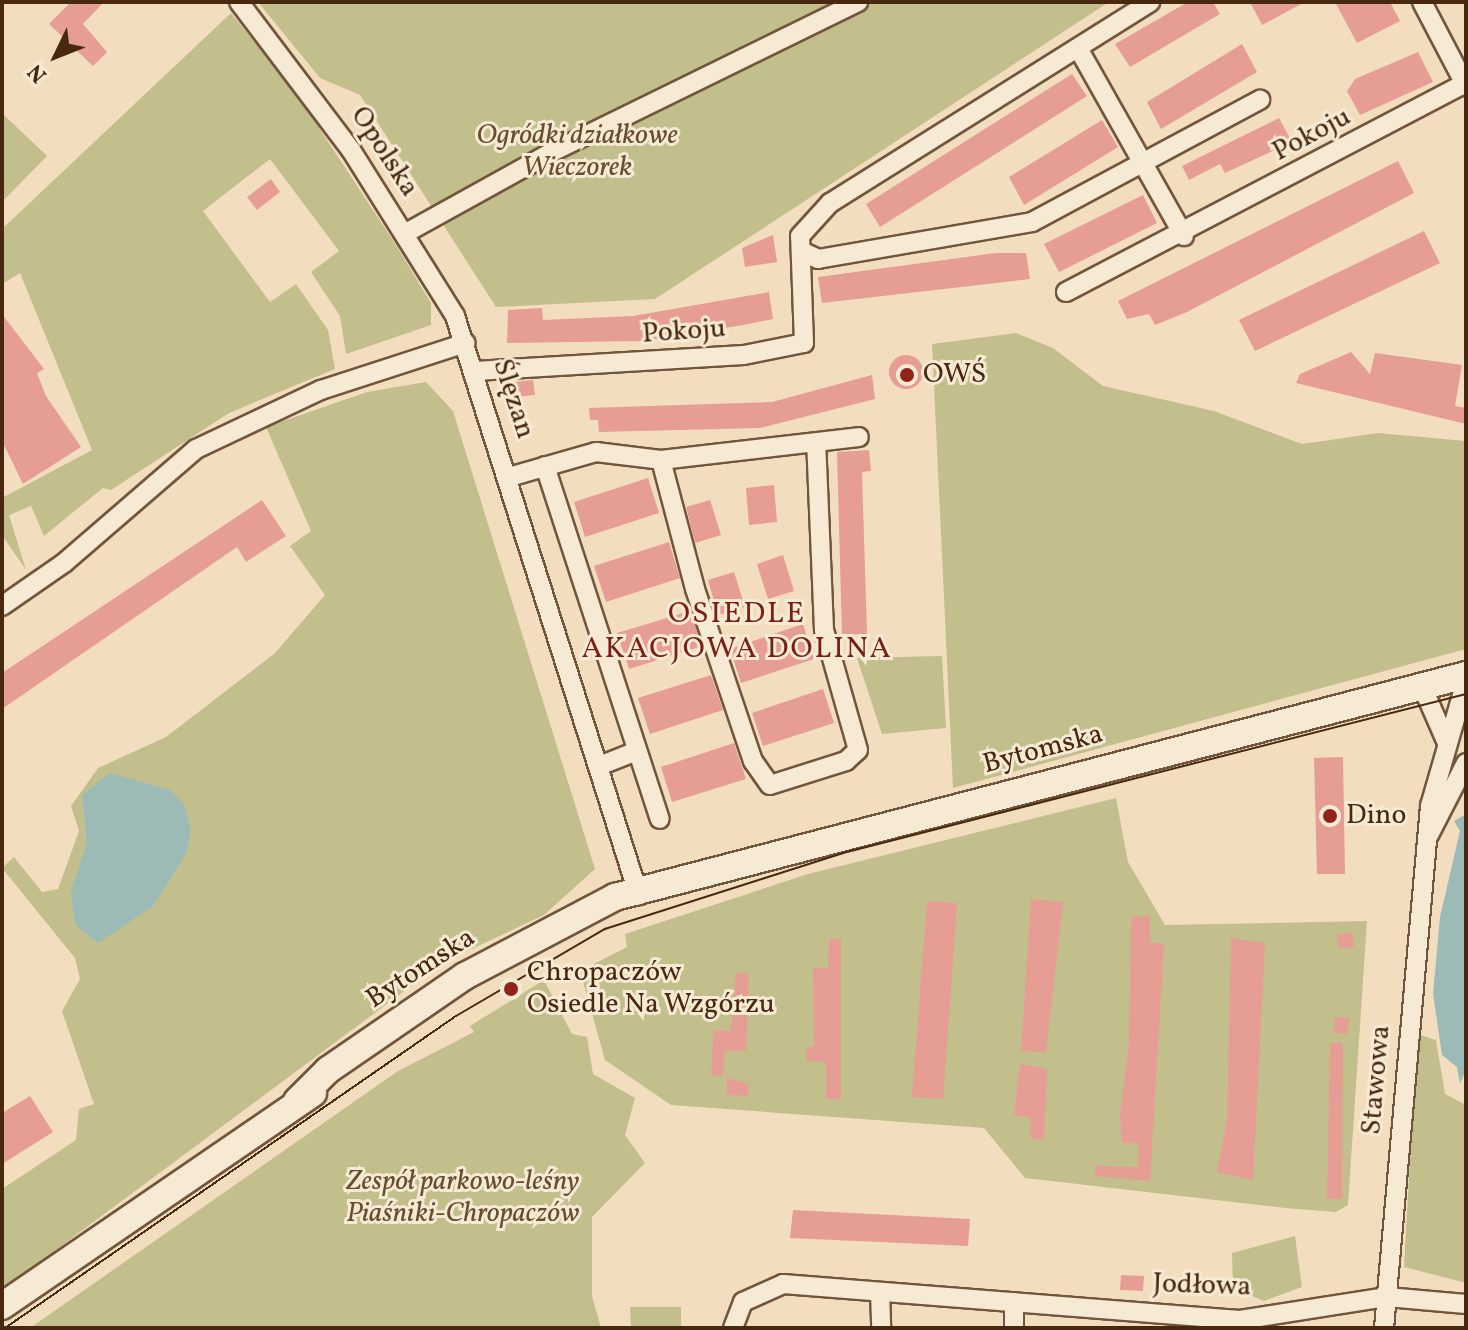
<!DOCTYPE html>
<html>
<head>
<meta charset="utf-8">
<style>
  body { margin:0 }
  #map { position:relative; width:1468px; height:1330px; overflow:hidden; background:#f2debf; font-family:Vollkorn,serif }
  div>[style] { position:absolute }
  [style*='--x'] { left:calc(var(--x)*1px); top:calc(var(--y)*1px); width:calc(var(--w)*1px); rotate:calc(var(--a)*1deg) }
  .green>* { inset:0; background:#c3bf8c }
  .water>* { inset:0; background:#9cbbb7 }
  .building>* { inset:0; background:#e69d94 }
  .round { border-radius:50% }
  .roads { filter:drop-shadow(2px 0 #72563c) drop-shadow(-2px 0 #72563c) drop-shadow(0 2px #72563c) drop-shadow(0 -2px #72563c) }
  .street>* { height:18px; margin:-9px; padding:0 9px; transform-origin:9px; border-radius:9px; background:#f7ead5 }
  .secondary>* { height:26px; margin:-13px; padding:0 13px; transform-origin:13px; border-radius:13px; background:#f7ead5 }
  .tram>* { height:2px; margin:-1px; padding:0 1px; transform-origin:1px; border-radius:1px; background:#482910 }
  .dots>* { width:22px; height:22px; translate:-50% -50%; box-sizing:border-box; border:4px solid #f7ead5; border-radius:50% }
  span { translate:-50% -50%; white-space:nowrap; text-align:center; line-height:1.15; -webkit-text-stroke:6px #f7ead5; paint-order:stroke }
  .street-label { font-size:28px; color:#482910 }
  .park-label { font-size:28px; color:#674e2f; font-style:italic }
  .poi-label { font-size:28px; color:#482910 }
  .left { translate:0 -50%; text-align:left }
  .neighbourhood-label { font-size:30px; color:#7a1f14; letter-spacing:2px }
  .frame { position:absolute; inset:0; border:4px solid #482910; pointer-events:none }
  .north { position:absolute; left:16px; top:16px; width:80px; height:80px; -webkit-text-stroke:6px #f7ead5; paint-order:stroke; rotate:227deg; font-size:22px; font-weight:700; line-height:32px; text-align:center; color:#482910 }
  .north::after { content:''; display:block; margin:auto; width:28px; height:36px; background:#482910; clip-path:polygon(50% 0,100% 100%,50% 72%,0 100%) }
</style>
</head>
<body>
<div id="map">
  <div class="green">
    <i style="clip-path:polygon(258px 2px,1109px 2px,655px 299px,496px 307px,360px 95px,320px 78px)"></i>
    <i style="clip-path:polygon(231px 13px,298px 96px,396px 245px,431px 303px,431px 325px,346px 354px,340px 316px,311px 272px,339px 251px,270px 159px,203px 211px,270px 302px,296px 284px,328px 330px,335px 369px,229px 413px,111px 490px,103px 488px,44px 536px,31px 506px,9px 515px,26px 570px,2px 535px,2px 498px,92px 450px,20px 273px,2px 284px,2px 229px)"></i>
    <i style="clip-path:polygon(2px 113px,47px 156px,2px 202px)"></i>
    <i style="clip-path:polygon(1016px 333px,1053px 348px,1103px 386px,1214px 411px,1302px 444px,1378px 433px,1466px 441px,1466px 649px,953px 788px,932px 344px)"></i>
    <i style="clip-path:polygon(426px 382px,453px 411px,595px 869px,544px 915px,442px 963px,2px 1290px,2px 1189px,76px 1140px,79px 1109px,94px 1104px,62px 1011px,80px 979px,75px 958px,2px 868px,14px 857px,42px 892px,58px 889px,79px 831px,71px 806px,98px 768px,166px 737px,275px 653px,325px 595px,290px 546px,311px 531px,266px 427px,367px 392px)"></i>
    <i style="clip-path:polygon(942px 656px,946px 728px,882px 734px,857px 658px)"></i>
    <i style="clip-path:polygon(1116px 798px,1128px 862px,1165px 925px,1367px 921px,1348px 1205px,1336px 1212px,1285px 1208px,1025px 1178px,984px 1128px,671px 1105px,605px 1060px,580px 971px,627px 947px,625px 934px,808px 874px)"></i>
    <i style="clip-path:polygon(544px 980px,572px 1034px,587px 1037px,593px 1074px,635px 1098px,625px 1135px,645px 1163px,592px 1217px,592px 1296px,601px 1328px,30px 1328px,398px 1071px,474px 1032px,470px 1026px)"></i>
    <i style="clip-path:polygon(1417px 1034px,1436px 1040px,1445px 1094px,1466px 1105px,1466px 1283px,1404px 1267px)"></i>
    <i style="clip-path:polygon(1295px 1236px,1302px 1287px,1264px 1301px,1233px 1288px,1232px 1253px)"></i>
    <i style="clip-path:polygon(630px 1307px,681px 1307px,681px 1328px,631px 1328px)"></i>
  </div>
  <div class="water">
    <i style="clip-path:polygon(110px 773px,170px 790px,184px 804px,191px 829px,187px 852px,153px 906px,98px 943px,75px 925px,71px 892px,87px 842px,82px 795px)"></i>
    <i style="clip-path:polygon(1466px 814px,1466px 1069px,1460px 1084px,1457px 1067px,1442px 1055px,1433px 994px,1440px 917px,1460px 831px,1454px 821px)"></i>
  </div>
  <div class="building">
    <i style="clip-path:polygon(71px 2px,104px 2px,83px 24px,107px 52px,93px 66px,49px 24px)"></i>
    <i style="clip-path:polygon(1188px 2px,1213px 2px,1220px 14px,1130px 67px,1115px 44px)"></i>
    <i style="clip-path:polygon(1250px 2px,1305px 2px,1262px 25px)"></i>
    <i style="clip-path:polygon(1335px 2px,1390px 2px,1400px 21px,1357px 43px)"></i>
    <i style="clip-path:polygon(1242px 44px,1257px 72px,1161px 129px,1147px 102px)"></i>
    <i style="clip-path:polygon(1418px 52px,1433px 82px,1360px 115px,1347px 91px,1355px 79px)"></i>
    <i style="clip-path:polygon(1072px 74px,1087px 96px,880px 227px,866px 204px)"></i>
    <i style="clip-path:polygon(1279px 118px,1292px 142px,1225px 173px,1220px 164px,1189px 180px,1182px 166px)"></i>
    <i style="clip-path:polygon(1102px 120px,1118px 147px,1024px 205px,1009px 177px)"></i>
    <i style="clip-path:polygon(1398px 161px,1414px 193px,1187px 312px,1155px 325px,1149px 314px,1127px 319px,1118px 301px)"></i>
    <i style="clip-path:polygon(271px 179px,280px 192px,257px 210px,247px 197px)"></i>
    <i style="clip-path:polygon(1143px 195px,1157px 223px,1059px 272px,1044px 244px)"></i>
    <i style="clip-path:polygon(1424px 231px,1440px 263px,1255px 351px,1239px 320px)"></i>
    <i style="clip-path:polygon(773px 235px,777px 262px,745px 267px,742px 248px)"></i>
    <i style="clip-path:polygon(996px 253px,1026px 253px,1030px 279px,822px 303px,818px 277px)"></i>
    <i style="clip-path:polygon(769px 292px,773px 319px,743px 325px,643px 341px,507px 343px,508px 310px,542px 308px,543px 320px,633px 316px)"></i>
    <i style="clip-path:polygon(2px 314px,44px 369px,37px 373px,46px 396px,81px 447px,23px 484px,2px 441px)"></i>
    <i style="clip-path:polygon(1351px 352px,1370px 374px,1375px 353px,1462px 365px,1455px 406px,1466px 408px,1466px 424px,1296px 383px,1300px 374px)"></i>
    <i class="round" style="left:889px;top:355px;width:34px;height:34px"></i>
    <i style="clip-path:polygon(872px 375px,875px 399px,760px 428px,599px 432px,598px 420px,590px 420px,589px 408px,772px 402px)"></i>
    <i style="clip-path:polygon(533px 380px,535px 395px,506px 398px,505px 383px)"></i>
    <i style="clip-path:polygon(869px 450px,871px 471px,862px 472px,867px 634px,842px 635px,837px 452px)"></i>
    <i style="clip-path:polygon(648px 478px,659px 513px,585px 537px,574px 502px)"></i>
    <i style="clip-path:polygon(774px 485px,777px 522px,749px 525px,746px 488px)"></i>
    <i style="clip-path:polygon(262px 500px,286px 536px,246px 562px,237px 547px,2px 709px,2px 673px)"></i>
    <i style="clip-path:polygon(710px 500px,721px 535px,695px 543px,686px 507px)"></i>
    <i style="clip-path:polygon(669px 542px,680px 578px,606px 602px,594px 566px)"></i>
    <i style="clip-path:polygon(783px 555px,794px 591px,768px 599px,757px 564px)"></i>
    <i style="clip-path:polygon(734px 572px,745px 607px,718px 615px,708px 580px)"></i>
    <i style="clip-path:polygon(690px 611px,702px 646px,629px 669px,617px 633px)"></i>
    <i style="clip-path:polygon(803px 624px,814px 659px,741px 683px,730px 649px)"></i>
    <i style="clip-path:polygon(711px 675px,723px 710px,650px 734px,638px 698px)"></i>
    <i style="clip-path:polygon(823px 689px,834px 723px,763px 746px,752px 713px)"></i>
    <i style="clip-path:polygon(734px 743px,746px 779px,672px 802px,661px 767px)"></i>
    <i style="clip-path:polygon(1343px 757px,1345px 874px,1317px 874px,1314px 758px)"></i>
    <i style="clip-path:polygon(1031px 899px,1063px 902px,1046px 1052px,1021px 1051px)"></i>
    <i style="clip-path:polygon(927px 901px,957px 903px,943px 1099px,912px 1097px)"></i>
    <i style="clip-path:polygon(1150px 916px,1150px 943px,1164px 943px,1150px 1181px,1095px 1176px,1096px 1166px,1138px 1167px,1139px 1144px,1122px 1142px,1120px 1114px,1129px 1044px,1131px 917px)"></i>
    <i style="clip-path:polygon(1353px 932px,1354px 947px,1339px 948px,1337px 935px)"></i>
    <i style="clip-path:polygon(1231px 938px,1265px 943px,1253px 1180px,1217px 1172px,1227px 1121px)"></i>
    <i style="clip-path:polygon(829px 939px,841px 939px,841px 1099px,826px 1099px,826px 1062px,806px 1061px,807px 1047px,814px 1047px,813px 968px,828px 968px)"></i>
    <i style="clip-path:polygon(736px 973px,749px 973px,746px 1051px,725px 1050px,723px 1076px,711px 1075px,714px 1030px,731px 1031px)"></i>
    <i style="clip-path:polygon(1335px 1017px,1349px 1018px,1348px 1034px,1334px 1033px)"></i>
    <i style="clip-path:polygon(1330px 1043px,1343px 1043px,1342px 1199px,1327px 1199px)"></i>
    <i style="clip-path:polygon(1020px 1064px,1047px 1069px,1044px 1139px,1031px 1139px,1030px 1117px,1014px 1115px)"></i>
    <i style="clip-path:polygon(727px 1078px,749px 1084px,748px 1096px,727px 1095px)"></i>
    <i style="clip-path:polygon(30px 1096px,53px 1132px,2px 1164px,2px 1113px)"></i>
    <i style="clip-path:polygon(793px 1210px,970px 1219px,968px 1246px,790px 1238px)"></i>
    <i style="clip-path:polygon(1121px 1275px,1144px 1276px,1143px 1291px,1120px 1290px)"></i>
  </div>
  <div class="roads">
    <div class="street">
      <i style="--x:239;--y:2;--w:186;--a:52.9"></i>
      <i style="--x:351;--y:150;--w:196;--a:57.9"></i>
      <i style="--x:455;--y:316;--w:608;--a:72.4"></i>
      <i style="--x:1422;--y:2;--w:95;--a:62.4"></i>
      <i style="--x:1078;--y:48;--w:216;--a:60.6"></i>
      <i style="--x:404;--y:234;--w:169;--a:-29"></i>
      <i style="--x:552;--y:152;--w:341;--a:-26.1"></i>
      <i style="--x:801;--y:251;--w:19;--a:25"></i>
      <i style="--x:818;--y:259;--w:217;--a:-9.8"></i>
      <i style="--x:1032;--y:222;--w:259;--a:-28.2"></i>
      <i style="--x:1066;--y:292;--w:451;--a:-27.6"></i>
      <i style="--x:475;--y:371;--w:269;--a:-3.4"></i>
      <i style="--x:744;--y:355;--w:61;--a:-11.3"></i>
      <i style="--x:804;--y:343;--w:107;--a:-92.1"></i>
      <i style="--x:800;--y:236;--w:45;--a:-47.7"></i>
      <i style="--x:830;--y:203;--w:378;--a:-32.1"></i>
      <i style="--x:661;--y:460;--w:133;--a:75.2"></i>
      <i style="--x:695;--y:589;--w:182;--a:71.4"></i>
      <i style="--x:753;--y:761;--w:29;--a:55"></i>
      <i style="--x:770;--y:785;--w:80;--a:-17.5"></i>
      <i style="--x:846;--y:761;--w:16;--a:-43"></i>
      <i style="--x:858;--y:750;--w:125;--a:-105.8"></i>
      <i style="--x:824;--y:630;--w:187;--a:-92.4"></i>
      <i style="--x:545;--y:466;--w:371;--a:72"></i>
      <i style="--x:509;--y:477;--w:91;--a:-16"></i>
      <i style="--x:596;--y:452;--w:65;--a:7"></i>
      <i style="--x:661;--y:460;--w:199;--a:-6.6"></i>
      <i style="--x:2;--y:606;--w:75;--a:-34.7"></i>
      <i style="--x:64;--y:563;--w:174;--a:-40.8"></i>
      <i style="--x:196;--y:449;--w:138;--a:-25.3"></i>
      <i style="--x:321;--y:390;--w:152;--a:-18"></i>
      <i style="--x:1422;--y:686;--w:60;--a:66.4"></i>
      <i style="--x:599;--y:766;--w:41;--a:-21.5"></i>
      <i style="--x:1429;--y:835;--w:81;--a:-62.8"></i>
      <i style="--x:880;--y:1292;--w:36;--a:88"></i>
      <i style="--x:733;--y:1328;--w:28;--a:-69"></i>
      <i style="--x:743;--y:1302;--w:44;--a:-24.2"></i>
      <i style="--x:783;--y:1284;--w:458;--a:4.5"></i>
      <i style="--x:1240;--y:1320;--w:149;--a:-8.9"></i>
      <i style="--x:1387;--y:1297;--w:79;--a:5.1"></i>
      <i style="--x:1014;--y:1328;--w:26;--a:-90"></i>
      <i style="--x:1384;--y:1328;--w:524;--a:-84.96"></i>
      <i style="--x:1430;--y:806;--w:130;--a:-73.9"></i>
    </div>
    <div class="secondary">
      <i style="--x:297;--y:1101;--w:44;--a:-45"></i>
      <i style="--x:328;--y:1070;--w:166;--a:-34.5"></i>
      <i style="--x:465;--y:976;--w:170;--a:-27.8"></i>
      <i style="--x:615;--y:897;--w:879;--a:-14.62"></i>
      <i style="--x:2;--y:1306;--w:377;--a:-34.4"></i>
    </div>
  </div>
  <div class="tram">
    <i style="--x:5;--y:1328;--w:548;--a:-34.68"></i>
    <i style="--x:456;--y:1016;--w:173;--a:-30.3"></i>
    <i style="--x:605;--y:929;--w:250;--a:-17.7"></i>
    <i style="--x:843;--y:853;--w:643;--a:-14.32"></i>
  </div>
  <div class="dots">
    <i style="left:907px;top:375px;background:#8f2418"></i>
    <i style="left:1330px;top:816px;background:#8f2418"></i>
    <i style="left:511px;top:989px;background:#8f2418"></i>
  </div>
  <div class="street-label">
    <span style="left:1312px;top:135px;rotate:-28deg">Pokoju</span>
    <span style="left:384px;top:152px;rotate:57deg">Opolska</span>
    <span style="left:684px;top:332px;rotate:-4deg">Pokoju</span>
    <span style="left:513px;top:399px;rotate:72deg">Ślęzan</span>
    <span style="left:1043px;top:750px;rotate:-15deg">Bytomska</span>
    <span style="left:421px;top:969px;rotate:-33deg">Bytomska</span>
    <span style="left:1377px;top:1080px;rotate:-85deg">Stawowa</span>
    <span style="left:1202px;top:1286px;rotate:2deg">Jodłowa</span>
  </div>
  <div class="park-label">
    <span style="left:577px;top:152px">Ogródki działkowe<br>Wieczorek</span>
    <span style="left:463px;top:1198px">Zespół parkowo-leśny<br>Piaśniki-Chropaczów</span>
  </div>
  <div class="poi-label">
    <span class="left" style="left:923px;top:375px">OWŚ</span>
    <span class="left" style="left:1346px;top:816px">Dino</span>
    <span class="left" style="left:527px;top:989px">Chropaczów<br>Osiedle Na Wzgórzu</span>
  </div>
  <div class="neighbourhood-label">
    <span style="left:737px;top:631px">OSIEDLE<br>AKACJOWA DOLINA</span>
  </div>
  <div class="frame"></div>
  <div class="north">N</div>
</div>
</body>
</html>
